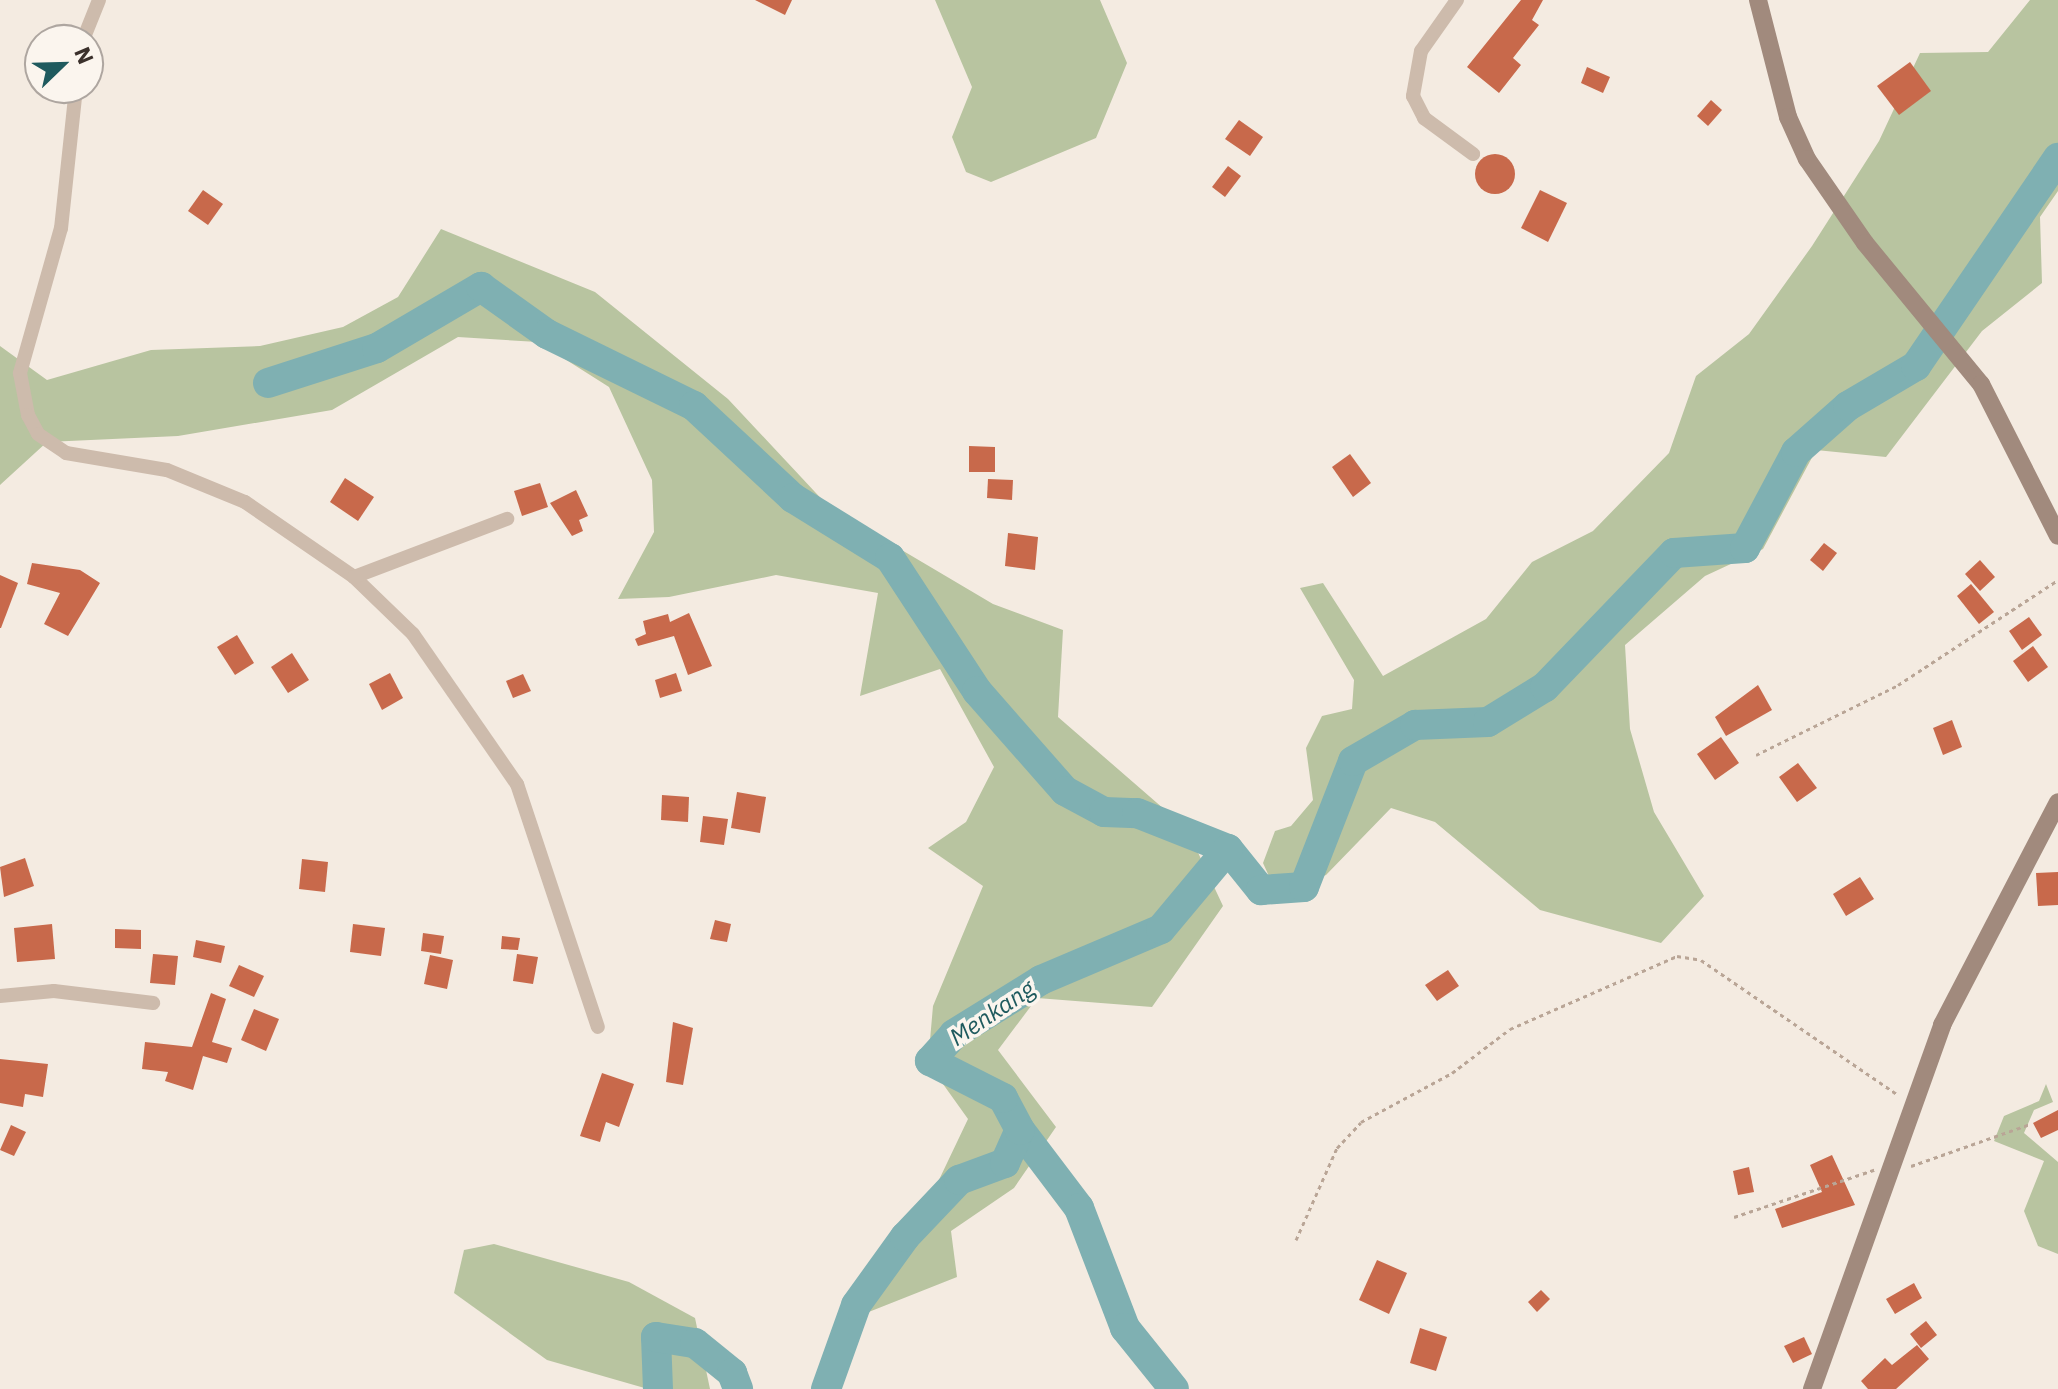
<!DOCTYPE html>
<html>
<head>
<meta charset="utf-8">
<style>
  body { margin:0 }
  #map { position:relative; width:2058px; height:1389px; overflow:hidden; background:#f4ebe1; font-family:"IBM Plex Sans",sans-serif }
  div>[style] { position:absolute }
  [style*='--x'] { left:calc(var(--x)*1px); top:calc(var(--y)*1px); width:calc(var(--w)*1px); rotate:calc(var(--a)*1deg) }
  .green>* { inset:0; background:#b8c4a0 }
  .river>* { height:30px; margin:-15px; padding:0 15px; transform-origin:15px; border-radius:15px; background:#7fb0b2 }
  .building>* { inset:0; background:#c8694b }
  .round { border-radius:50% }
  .path>* { height:3px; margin-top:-1.5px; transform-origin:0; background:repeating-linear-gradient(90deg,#b9a596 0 4px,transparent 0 8px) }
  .street>* { height:14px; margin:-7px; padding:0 7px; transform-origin:7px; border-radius:7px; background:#cdbbac }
  .secondary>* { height:18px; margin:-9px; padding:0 9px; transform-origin:9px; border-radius:9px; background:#a18a7d }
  span { translate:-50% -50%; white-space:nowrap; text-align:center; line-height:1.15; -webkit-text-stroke:7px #fbf5ee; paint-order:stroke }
  .water-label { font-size:24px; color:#1f5a5e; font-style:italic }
  .north { position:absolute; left:24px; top:24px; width:80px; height:80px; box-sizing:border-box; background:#fbf5ee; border:2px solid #aea6a0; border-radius:50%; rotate:67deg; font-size:22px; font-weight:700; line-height:32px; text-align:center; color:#3b302b }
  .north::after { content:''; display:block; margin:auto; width:28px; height:36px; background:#1f5a5e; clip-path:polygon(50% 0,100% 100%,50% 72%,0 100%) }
</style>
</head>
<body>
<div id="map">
  <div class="green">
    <i style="clip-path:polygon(935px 0,1100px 0,1127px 63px,1096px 138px,991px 182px,966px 172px,952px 137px,972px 87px)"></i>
    <i style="clip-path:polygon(2030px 0,2058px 0,2058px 191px,2040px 217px,2042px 283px,1982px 331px,1886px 457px,1816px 450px,1763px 549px,1705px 576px,1625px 645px,1630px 729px,1654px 812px,1704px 896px,1661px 943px,1540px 910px,1435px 822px,1391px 808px,1326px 875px,1277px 894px,1263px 863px,1275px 831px,1291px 826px,1313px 800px,1306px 748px,1322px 716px,1352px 709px,1354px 680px,1300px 588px,1323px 583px,1383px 676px,1486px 619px,1532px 562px,1593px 531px,1669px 453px,1696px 376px,1749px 334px,1812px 246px,1879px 141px,1920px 53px,1988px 52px)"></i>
    <i style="clip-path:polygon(441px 229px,595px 292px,728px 399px,829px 507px,993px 604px,1063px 630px,1058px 717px,1187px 829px,1223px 906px,1152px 1007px,1037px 998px,998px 1050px,1056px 1127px,1014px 1188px,951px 1231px,957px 1277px,846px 1321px,937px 1184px,968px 1119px,928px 1063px,933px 1006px,983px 886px,928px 848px,966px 822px,994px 767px,940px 669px,860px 696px,878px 593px,776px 575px,669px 597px,618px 599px,654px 532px,652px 480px,609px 387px,538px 342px,458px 337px,332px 410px,178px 436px,47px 442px,0 485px,0 346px,47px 380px,151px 350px,260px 346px,343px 327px,398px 297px)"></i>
    <i style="clip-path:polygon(2046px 1084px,2053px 1102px,2034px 1110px,2024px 1133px,2058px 1162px,2058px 1254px,2038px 1246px,2024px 1211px,2044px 1161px,1994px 1141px,2004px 1116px,2039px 1101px)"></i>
    <i style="clip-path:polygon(494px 1244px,629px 1282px,695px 1318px,710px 1389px,648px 1389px,547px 1360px,454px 1293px,464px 1250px)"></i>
  </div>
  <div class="river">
    <i style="--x:268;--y:383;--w:114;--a:-17.8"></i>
    <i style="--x:377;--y:348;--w:121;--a:-30.4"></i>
    <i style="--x:481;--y:287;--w:81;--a:35.5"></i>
    <i style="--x:547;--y:334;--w:164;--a:26.1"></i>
    <i style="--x:694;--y:406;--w:135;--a:42.9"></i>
    <i style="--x:793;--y:498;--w:114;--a:31.7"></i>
    <i style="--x:890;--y:558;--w:159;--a:56.8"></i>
    <i style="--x:977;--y:691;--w:133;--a:48.7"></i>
    <i style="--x:1065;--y:791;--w:44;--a:28.3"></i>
    <i style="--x:1104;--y:812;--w:33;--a:2"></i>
    <i style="--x:1137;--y:813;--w:98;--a:21.6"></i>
    <i style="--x:1228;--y:849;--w:53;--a:51.2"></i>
    <i style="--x:1261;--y:890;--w:43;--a:-4"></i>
    <i style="--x:1304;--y:887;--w:135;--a:-68.7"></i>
    <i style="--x:1353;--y:761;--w:72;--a:-30.1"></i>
    <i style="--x:1415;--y:725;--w:73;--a:-2.4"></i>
    <i style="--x:1488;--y:722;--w:67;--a:-31.6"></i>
    <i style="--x:1545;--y:687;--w:186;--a:-46.1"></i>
    <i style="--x:1674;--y:553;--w:71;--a:-4"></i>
    <i style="--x:1745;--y:548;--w:109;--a:-62"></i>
    <i style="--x:1796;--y:452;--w:69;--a:-41.5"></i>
    <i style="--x:1848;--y:406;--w:79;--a:-30.5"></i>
    <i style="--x:1916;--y:366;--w:252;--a:-55.7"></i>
    <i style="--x:1020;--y:1130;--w:98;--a:52.9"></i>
    <i style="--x:1079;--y:1208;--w:129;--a:69"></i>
    <i style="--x:1125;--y:1328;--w:78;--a:51.2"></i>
    <i style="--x:658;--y:1389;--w:52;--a:-92.2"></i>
    <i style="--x:656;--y:1337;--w:39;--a:9"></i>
    <i style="--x:695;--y:1343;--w:48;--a:39"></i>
    <i style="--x:732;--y:1373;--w:17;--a:69"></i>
    <i style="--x:826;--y:1389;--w:89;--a:-70.3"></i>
    <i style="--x:856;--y:1305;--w:84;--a:-54.2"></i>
    <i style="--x:905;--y:1237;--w:79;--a:-46.5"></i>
    <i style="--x:959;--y:1180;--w:49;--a:-20.3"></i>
    <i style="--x:1005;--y:1163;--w:36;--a:-66"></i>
    <i style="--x:1020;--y:1130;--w:36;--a:-118"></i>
    <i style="--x:1003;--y:1098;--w:82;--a:-153.1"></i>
    <i style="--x:930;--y:1061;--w:36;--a:-48"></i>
    <i style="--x:954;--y:1034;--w:102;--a:-31.8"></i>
    <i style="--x:1041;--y:980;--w:130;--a:-23"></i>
    <i style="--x:1161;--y:929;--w:104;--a:-50.1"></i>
  </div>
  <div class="building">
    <i style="clip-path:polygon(755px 0,792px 0,785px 15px)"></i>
    <i style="clip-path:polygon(1521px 0,1543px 0,1532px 20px,1539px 25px,1513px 58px,1521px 65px,1499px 93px,1467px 67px)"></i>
    <i style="clip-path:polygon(1910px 62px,1931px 91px,1899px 115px,1877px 86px)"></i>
    <i style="clip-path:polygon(1587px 67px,1610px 77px,1603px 93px,1581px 83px)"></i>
    <i style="clip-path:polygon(1711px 100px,1722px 110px,1708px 126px,1697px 116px)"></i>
    <i style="clip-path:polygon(1239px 120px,1263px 137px,1250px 156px,1225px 139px)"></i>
    <i class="round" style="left:1475px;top:154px;width:40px;height:40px"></i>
    <i style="clip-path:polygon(1228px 166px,1241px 176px,1225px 197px,1212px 187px)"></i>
    <i style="clip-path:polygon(203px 190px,223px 204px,208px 225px,188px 211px)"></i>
    <i style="clip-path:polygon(1540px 190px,1567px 203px,1548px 242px,1521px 228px)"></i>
    <i style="clip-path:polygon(969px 446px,995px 447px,995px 472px,969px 472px)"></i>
    <i style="clip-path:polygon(1350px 454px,1371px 483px,1353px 497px,1332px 467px)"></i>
    <i style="clip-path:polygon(345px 478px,374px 497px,358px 521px,330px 502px)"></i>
    <i style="clip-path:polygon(988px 479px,1013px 480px,1012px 500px,987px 498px)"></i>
    <i style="clip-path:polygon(540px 483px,548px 507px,522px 516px,514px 491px)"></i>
    <i style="clip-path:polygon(576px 490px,588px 516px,579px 520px,583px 531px,572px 536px,550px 503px)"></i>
    <i style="clip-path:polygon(1008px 533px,1038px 537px,1035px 570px,1005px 566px)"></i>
    <i style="clip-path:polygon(1824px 543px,1837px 553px,1823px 571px,1810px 560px)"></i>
    <i style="clip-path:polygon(1980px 560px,1995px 577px,1980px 591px,1965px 574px)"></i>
    <i style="clip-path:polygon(32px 563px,80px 570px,100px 583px,68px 636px,44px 624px,60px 593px,27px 584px)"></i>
    <i style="clip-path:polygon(0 575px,18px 583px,1px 628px,0 628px)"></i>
    <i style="clip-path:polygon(1971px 584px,1994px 612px,1979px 624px,1957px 596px)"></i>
    <i style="clip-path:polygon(689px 613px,712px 666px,688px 675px,674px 636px,638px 646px,635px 639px,646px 634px,643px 621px,668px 614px,670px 622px)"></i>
    <i style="clip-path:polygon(2029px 617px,2042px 635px,2022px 650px,2009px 631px)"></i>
    <i style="clip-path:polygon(237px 635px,254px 663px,235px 675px,217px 647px)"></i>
    <i style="clip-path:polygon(2033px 646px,2048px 667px,2028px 682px,2013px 661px)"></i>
    <i style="clip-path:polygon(292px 653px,309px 680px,288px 693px,271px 667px)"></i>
    <i style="clip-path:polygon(390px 673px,403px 698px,382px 710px,369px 684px)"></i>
    <i style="clip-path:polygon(676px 673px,682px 691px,660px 698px,655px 680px)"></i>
    <i style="clip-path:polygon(523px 674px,531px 691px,513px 698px,506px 681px)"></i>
    <i style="clip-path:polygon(1758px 685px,1772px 710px,1726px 736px,1715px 717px)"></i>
    <i style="clip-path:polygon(1952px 720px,1962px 747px,1943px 755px,1933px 728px)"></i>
    <i style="clip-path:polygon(1721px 737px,1739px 763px,1715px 780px,1697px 754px)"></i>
    <i style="clip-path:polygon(1798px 763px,1817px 788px,1797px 802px,1779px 777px)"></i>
    <i style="clip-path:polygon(737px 792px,766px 797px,760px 833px,731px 828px)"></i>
    <i style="clip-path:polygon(662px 795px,689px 797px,688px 822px,661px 820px)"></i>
    <i style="clip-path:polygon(703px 816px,728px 819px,724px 845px,700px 842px)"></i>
    <i style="clip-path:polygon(25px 858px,34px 886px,4px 897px,0 867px)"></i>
    <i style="clip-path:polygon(302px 859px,328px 862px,325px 892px,299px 889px)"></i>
    <i style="clip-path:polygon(2058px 872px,2058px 905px,2038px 906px,2036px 873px)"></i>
    <i style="clip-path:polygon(1860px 877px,1874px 899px,1846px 916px,1833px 894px)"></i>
    <i style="clip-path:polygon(715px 920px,731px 924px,727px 942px,710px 939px)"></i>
    <i style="clip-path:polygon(52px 924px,55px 959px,17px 962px,14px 928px)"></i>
    <i style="clip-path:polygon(353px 924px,385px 928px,381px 956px,350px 952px)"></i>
    <i style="clip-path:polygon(115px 929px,141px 930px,141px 949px,115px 948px)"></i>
    <i style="clip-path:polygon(423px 933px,444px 936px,441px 954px,421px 951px)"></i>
    <i style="clip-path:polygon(502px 936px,520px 938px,518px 950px,501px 949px)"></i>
    <i style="clip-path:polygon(196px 940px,225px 946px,221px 963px,193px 957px)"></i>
    <i style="clip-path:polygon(153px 954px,178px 956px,175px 985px,150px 983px)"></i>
    <i style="clip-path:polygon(517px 954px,538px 957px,533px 984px,513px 981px)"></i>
    <i style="clip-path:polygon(430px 955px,453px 960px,447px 989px,424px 984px)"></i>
    <i style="clip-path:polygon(239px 965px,264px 976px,254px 997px,229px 986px)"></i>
    <i style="clip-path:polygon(1448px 970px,1459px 986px,1437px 1001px,1425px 985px)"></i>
    <i style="clip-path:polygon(211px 993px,226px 999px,212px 1042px,232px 1048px,227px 1063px,203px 1056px,193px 1090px,165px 1081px,168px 1072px,142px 1069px,145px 1042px,192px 1047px)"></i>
    <i style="clip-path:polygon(254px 1009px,279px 1019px,266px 1051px,241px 1040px)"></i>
    <i style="clip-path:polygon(673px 1022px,693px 1028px,683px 1085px,666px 1082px)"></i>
    <i style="clip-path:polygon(0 1059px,48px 1064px,43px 1097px,25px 1094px,23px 1107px,0 1103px)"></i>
    <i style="clip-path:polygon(602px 1073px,634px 1084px,619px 1127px,606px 1122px,600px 1142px,580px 1136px)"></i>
    <i style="clip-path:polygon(2058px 1110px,2058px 1130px,2041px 1138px,2033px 1123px)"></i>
    <i style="clip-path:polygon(11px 1125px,26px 1132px,14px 1156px,0 1150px)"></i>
    <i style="clip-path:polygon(1832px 1155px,1855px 1205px,1782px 1228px,1775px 1209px,1822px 1192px,1810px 1165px)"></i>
    <i style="clip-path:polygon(1749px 1167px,1754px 1192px,1738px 1195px,1733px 1171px)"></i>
    <i style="clip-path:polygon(1377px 1260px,1407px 1273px,1389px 1314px,1359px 1300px)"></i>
    <i style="clip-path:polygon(1914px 1283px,1922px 1298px,1895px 1314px,1886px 1299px)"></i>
    <i style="clip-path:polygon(1541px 1290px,1550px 1299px,1537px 1312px,1528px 1302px)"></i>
    <i style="clip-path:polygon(1926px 1321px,1937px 1335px,1921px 1348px,1910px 1334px)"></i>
    <i style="clip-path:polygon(1420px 1328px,1447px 1337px,1436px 1371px,1410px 1363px)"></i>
    <i style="clip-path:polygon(1804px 1337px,1812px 1354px,1793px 1363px,1784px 1346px)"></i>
    <i style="clip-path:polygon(1917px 1345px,1929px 1359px,1896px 1389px,1868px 1389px,1861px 1381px,1885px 1358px,1892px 1365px)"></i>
  </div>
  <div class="path">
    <i style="--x:1756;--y:755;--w:158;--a:-26.2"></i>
    <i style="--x:1898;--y:685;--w:191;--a:-33.3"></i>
    <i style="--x:1911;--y:1166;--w:126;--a:-19.4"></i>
    <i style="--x:1734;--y:1217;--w:148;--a:-18.6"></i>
    <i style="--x:1296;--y:1240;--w:101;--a:-66"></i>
    <i style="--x:1337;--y:1148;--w:35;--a:-47"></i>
    <i style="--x:1361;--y:1122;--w:103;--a:-28.3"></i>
    <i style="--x:1452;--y:1073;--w:73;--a:-37.2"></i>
    <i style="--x:1510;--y:1029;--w:182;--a:-23.6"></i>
    <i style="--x:1677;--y:956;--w:24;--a:9"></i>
    <i style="--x:1701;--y:960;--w:239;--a:34.4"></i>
  </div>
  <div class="street">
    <i style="--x:1457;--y:0;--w:62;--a:125.2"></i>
    <i style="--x:1421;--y:51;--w:46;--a:100.1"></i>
    <i style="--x:1413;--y:96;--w:25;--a:63"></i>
    <i style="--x:1424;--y:118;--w:61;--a:36.3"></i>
    <i style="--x:83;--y:40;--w:43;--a:-68.2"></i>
    <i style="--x:76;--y:88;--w:141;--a:96.1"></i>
    <i style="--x:61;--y:228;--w:151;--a:105.8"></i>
    <i style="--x:20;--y:373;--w:43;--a:79.2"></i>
    <i style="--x:28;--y:415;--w:21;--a:62"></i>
    <i style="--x:38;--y:434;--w:34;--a:34"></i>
    <i style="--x:66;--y:453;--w:102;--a:9.6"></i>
    <i style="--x:167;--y:470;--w:84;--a:22.3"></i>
    <i style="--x:245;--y:502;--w:132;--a:34.5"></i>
    <i style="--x:354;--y:577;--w:82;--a:44"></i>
    <i style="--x:413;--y:634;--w:183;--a:55.3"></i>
    <i style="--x:517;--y:784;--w:256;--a:71.6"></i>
    <i style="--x:354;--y:577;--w:164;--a:-20.8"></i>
    <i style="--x:0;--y:996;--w:54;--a:-5.3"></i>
    <i style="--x:54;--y:991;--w:100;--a:6.9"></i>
  </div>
  <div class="secondary">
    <i style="--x:1758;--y:0;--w:121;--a:75.6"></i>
    <i style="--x:1788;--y:117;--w:46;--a:65.7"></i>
    <i style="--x:1807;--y:159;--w:102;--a:55.4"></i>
    <i style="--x:1865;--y:243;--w:183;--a:50.6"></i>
    <i style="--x:1981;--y:384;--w:170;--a:63.1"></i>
    <i style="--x:1812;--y:1389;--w:387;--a:-70.3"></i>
    <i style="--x:1942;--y:1025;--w:251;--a:-62.5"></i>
  </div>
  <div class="water-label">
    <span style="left:992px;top:1013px;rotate:-34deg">Menkang</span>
  </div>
  <div class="north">N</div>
</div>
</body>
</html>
